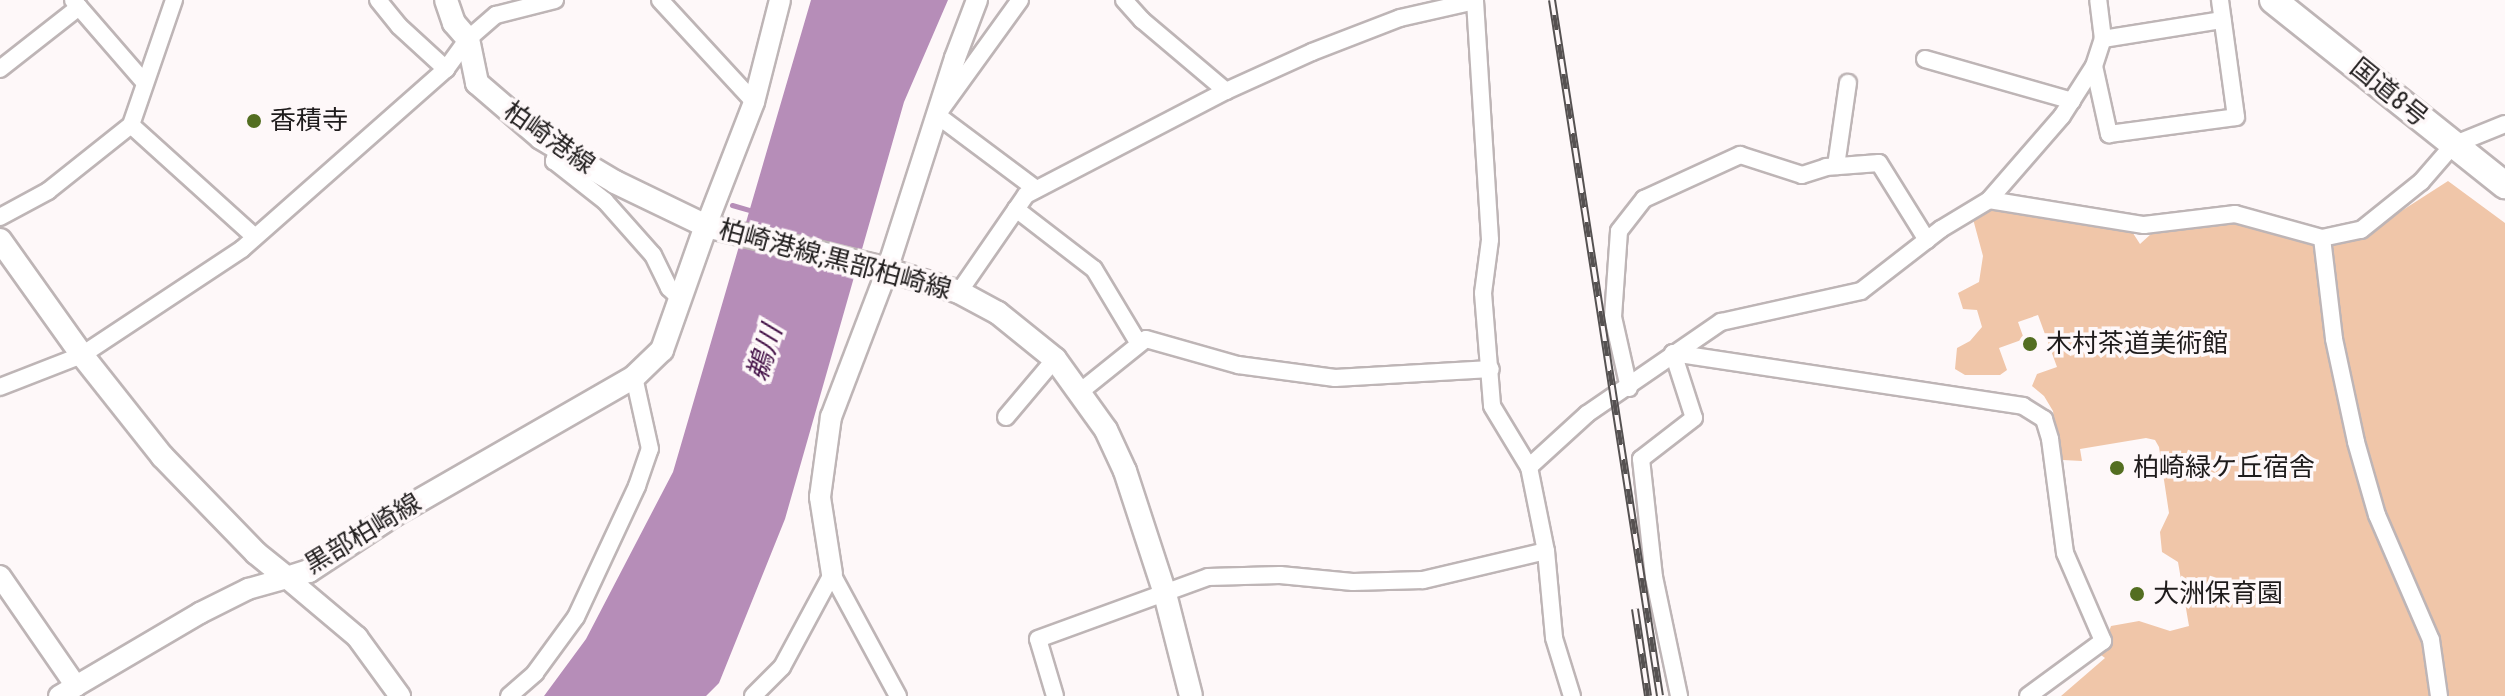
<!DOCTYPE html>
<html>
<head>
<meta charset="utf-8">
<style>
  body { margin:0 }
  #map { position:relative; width:2505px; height:696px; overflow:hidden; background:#fef8f9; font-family:"Roboto Condensed","Noto Sans JP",sans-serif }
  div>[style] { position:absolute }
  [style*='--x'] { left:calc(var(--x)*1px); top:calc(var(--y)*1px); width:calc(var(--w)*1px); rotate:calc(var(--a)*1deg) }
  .green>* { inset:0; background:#f0c6a9 }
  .water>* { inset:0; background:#b68db8 }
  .stream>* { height:5px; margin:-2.5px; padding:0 2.5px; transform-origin:2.5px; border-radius:2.5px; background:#b68db8 }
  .roads { filter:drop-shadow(2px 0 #beb5b6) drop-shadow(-2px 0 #beb5b6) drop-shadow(0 2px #beb5b6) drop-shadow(0 -2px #beb5b6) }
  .minor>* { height:16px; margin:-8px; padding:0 8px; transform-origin:8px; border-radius:8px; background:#fff }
  .tertiary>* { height:20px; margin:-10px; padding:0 10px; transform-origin:10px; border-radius:10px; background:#fff }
  .secondary>* { height:22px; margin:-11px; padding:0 11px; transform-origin:11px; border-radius:11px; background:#fff }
  .trunk>* { height:26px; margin:-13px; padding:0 13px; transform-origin:13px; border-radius:13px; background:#fff }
  .rail>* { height:8px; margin-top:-4px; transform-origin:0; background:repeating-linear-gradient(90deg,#fef8f9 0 15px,#555151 0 30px); box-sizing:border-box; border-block:2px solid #555151 }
  .dots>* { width:22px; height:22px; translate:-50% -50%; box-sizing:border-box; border:4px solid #fef8f9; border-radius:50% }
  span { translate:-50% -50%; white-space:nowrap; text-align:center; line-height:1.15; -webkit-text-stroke:7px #fef8f9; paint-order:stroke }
  .street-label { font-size:26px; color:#1f1c1c }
  .poi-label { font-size:26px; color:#1f1c1c }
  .left { translate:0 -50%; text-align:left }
  .water-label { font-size:28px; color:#441248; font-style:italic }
</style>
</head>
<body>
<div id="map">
  <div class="green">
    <i style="clip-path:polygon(2448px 181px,2505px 223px,2505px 696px,2061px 696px,2105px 658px,2101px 655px,2111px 626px,2139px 621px,2170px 631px,2189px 626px,2178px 562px,2162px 552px,2160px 532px,2169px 513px,2159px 447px,2155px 440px,2146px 438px,2080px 449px,2082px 461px,2063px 460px,2057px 445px,2053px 411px,2044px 396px,2032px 386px,2037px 374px,2057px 367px,2038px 315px,2018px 322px,2024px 339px,1999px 348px,2007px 370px,2000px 375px,1965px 375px,1955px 369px,1957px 348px,1970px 341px,1982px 327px,1977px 310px,1963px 309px,1958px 293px,1979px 282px,1983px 256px,1973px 219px,1997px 208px,2131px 230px,2140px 244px,2151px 234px,2217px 222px,2287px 228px,2310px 245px,2364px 235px)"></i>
  </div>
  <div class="water">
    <i style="clip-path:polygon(811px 0,948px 0,904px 102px,785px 519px,719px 683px,706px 696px,544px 696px,586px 639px,673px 472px)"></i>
  </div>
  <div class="stream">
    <i style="--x:732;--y:205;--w:22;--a:16"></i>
  </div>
  <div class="roads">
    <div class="minor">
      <i style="--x:174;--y:0;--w:132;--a:109"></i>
      <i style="--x:131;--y:125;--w:167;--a:42.1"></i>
      <i style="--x:378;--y:0;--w:33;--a:51"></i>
      <i style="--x:399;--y:26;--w:64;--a:42.5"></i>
      <i style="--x:660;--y:0;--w:139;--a:47.3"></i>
      <i style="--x:1020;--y:0;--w:142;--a:125.8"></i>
      <i style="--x:937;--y:115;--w:124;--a:36.8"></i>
      <i style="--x:1124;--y:0;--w:27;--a:48"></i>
      <i style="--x:1142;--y:20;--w:110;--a:40.2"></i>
      <i style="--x:79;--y:7;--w:99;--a:49.1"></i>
      <i style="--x:2103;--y:39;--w:121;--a:-9.1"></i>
      <i style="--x:1925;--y:59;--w:153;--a:15.9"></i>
      <i style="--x:2094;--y:66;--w:70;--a:77.6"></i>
      <i style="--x:2109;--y:134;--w:128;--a:-7.6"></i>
      <i style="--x:2236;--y:117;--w:118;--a:-97.8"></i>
      <i style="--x:0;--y:69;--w:100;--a:-38.1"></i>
      <i style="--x:79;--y:7;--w:9;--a:-131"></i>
      <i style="--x:558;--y:148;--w:14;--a:107"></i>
      <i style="--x:554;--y:161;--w:65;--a:38.1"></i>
      <i style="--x:605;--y:201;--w:72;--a:48.4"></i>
      <i style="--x:653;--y:255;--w:37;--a:64"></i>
      <i style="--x:669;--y:288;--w:16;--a:43"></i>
      <i style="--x:1836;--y:166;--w:84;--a:-81.8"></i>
      <i style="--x:1989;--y:200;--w:157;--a:9.2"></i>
      <i style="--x:2144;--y:225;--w:92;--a:-6.9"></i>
      <i style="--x:2235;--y:214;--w:90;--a:15.4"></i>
      <i style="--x:2322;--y:238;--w:40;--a:-12"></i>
      <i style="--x:2361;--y:230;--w:77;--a:-38.7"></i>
      <i style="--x:2421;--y:182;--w:49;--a:-49.1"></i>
      <i style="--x:2453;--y:145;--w:56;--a:-22"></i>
      <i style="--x:1016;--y:209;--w:98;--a:37.6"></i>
      <i style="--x:1094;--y:269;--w:87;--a:59"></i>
      <i style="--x:0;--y:217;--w:55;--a:-28.4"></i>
      <i style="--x:48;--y:191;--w:106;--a:-38.5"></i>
      <i style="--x:2322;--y:238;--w:102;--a:83.2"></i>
      <i style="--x:2334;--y:339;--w:105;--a:77.9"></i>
      <i style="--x:2356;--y:442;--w:76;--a:74"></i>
      <i style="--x:2377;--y:515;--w:136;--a:66.6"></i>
      <i style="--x:2431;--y:640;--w:57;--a:81.9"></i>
      <i style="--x:959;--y:292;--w:118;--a:-55.4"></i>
      <i style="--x:1026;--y:195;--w:225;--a:-27.5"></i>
      <i style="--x:1226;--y:91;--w:94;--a:-24.4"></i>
      <i style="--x:1312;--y:52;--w:94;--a:-21.1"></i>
      <i style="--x:1400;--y:18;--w:77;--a:-12.8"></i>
      <i style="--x:1475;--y:1;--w:239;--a:86.4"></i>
      <i style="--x:1490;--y:240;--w:53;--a:97.5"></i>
      <i style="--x:1483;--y:293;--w:113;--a:85.4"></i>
      <i style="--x:1492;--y:406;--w:71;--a:58.8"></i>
      <i style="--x:1529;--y:467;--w:86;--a:78.6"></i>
      <i style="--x:1546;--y:551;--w:87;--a:84.7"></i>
      <i style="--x:1554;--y:638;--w:61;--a:72.8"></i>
      <i style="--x:1673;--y:353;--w:354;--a:8.6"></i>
      <i style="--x:2023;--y:406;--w:25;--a:32"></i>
      <i style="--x:2044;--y:419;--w:21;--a:73"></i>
      <i style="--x:2050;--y:439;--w:115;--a:82.5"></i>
      <i style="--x:2065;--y:553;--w:96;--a:66.6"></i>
      <i style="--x:2103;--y:641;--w:93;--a:143.7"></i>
      <i style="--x:1673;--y:353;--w:68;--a:72.1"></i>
      <i style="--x:1694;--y:418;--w:67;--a:142.3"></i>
      <i style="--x:1641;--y:459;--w:119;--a:83.7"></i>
      <i style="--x:1654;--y:577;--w:122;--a:78.1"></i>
      <i style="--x:0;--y:387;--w:88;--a:-21.3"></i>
      <i style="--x:82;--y:355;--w:192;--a:-33.5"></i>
      <i style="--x:242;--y:249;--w:272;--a:-41.4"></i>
      <i style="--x:446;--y:69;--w:37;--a:-54"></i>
      <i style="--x:468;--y:39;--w:37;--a:-41"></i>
      <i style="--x:496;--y:15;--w:61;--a:-14.3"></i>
      <i style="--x:1629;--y:388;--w:73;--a:-102.7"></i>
      <i style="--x:1613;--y:317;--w:86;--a:-86"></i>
      <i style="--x:1619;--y:231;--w:41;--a:-52"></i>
      <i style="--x:1644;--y:199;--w:106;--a:-24.6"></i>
      <i style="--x:1740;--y:155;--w:65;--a:17.9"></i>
      <i style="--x:1802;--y:175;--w:25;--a:-18"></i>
      <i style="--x:1826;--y:167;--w:53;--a:-4.3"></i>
      <i style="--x:1879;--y:163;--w:91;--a:58.1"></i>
      <i style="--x:1081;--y:391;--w:83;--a:-38.7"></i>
      <i style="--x:1146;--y:339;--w:96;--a:15.8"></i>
      <i style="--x:1238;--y:365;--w:98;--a:7.6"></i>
      <i style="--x:1335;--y:378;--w:156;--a:-3.3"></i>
      <i style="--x:1006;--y:417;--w:76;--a:-49.8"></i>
      <i style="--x:1529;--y:467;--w:79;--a:-42.4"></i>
      <i style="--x:1587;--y:414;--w:163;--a:-34.5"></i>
      <i style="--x:1721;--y:322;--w:143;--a:-12.5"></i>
      <i style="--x:1861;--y:291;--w:101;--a:-37.8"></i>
      <i style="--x:1941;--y:229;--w:56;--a:-31.1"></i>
      <i style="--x:1989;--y:200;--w:111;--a:-49"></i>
      <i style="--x:2062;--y:116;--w:59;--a:-57.4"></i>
      <i style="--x:2094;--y:66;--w:28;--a:-72"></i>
      <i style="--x:2103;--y:39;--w:39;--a:-97"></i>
      <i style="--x:832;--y:574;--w:139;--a:61.6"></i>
      <i style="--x:509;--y:696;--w:35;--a:-41"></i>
      <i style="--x:535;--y:673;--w:69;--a:-53.8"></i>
      <i style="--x:576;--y:617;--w:145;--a:-65"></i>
      <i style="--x:637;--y:486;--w:39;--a:-71"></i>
      <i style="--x:650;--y:449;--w:74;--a:-102.5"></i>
      <i style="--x:753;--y:696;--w:41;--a:-45"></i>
      <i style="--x:782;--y:667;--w:106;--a:-61.7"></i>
      <i style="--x:1055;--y:696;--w:59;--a:-106.6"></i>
      <i style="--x:1038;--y:639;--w:181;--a:-20"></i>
      <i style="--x:1208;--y:577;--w:72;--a:-1.6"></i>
      <i style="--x:1280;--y:575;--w:73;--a:5.5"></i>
      <i style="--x:1353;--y:582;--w:70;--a:-1.6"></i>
      <i style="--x:1423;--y:580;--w:126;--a:-13.3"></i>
    </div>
    <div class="tertiary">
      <i style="--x:706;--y:226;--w:133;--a:-68.8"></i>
      <i style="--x:754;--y:102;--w:105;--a:-75.7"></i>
      <i style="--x:832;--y:574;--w:78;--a:-98.9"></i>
      <i style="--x:820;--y:497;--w:81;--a:-82.2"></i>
      <i style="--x:831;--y:417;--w:157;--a:-69.1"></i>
      <i style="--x:887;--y:270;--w:223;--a:-72.2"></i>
      <i style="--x:955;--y:58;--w:62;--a:-69.2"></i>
      <i style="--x:0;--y:576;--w:134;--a:55.4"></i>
      <i style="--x:59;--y:696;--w:164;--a:-30.5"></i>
      <i style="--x:200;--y:613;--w:54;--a:-26.6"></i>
      <i style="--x:248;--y:589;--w:41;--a:-15.8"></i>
      <i style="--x:287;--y:578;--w:92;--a:40.1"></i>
      <i style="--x:357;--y:637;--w:73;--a:53.9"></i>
    </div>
    <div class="secondary">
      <i style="--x:446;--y:0;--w:24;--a:71"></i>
      <i style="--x:454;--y:23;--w:21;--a:49"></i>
      <i style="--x:468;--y:39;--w:45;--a:78.4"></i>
      <i style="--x:477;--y:83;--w:84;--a:40.7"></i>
      <i style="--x:541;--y:138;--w:86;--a:30.7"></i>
      <i style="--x:615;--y:182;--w:101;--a:25.8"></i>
      <i style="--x:706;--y:226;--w:174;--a:13.3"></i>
      <i style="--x:875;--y:266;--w:88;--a:17.2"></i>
      <i style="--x:959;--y:292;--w:44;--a:28.3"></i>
      <i style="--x:998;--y:313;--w:73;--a:38.9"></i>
      <i style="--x:1055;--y:359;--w:87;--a:54.3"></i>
      <i style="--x:1106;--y:430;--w:45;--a:65.1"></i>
      <i style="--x:1125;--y:471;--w:125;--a:71.9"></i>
      <i style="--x:1164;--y:590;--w:109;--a:75.7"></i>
      <i style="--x:0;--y:240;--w:141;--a:54.5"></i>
      <i style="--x:82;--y:355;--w:129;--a:51.6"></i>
      <i style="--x:162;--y:456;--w:135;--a:45.9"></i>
      <i style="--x:256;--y:553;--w:40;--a:39"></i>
      <i style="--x:287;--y:578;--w:23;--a:-18"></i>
      <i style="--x:309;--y:571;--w:102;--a:-33.4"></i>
      <i style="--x:394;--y:515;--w:277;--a:-29.9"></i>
      <i style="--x:634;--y:377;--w:39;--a:-44"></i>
      <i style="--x:662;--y:350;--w:132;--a:-70.5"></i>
    </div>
    <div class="trunk">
      <i style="--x:2273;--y:0;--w:297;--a:38.6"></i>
    </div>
  </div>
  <div class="rail">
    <i style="--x:1552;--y:0;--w:704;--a:81.18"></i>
    <i style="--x:1635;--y:609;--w:88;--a:81.5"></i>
  </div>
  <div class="dots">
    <i style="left:254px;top:121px;background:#536e21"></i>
    <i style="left:2030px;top:344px;background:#536e21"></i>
    <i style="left:2117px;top:468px;background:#536e21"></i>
    <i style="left:2137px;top:594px;background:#536e21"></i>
  </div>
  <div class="street-label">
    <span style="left:2389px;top:93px;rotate:39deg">国道8号</span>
    <span style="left:549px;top:138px;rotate:35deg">柏崎港線</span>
    <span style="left:835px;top:260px;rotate:15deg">柏崎港線;黒部柏崎線</span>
    <span style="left:363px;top:534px;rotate:-31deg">黒部柏崎線</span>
  </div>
  <div class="poi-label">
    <span class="left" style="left:270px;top:121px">香積寺</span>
    <span class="left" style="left:2046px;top:344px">木村茶道美術館</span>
    <span class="left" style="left:2133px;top:468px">柏崎緑ケ丘宿舎</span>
    <span class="left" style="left:2153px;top:594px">大洲保育園</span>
  </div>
  <div class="water-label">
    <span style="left:765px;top:353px;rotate:-73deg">鵜川</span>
  </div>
</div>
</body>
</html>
